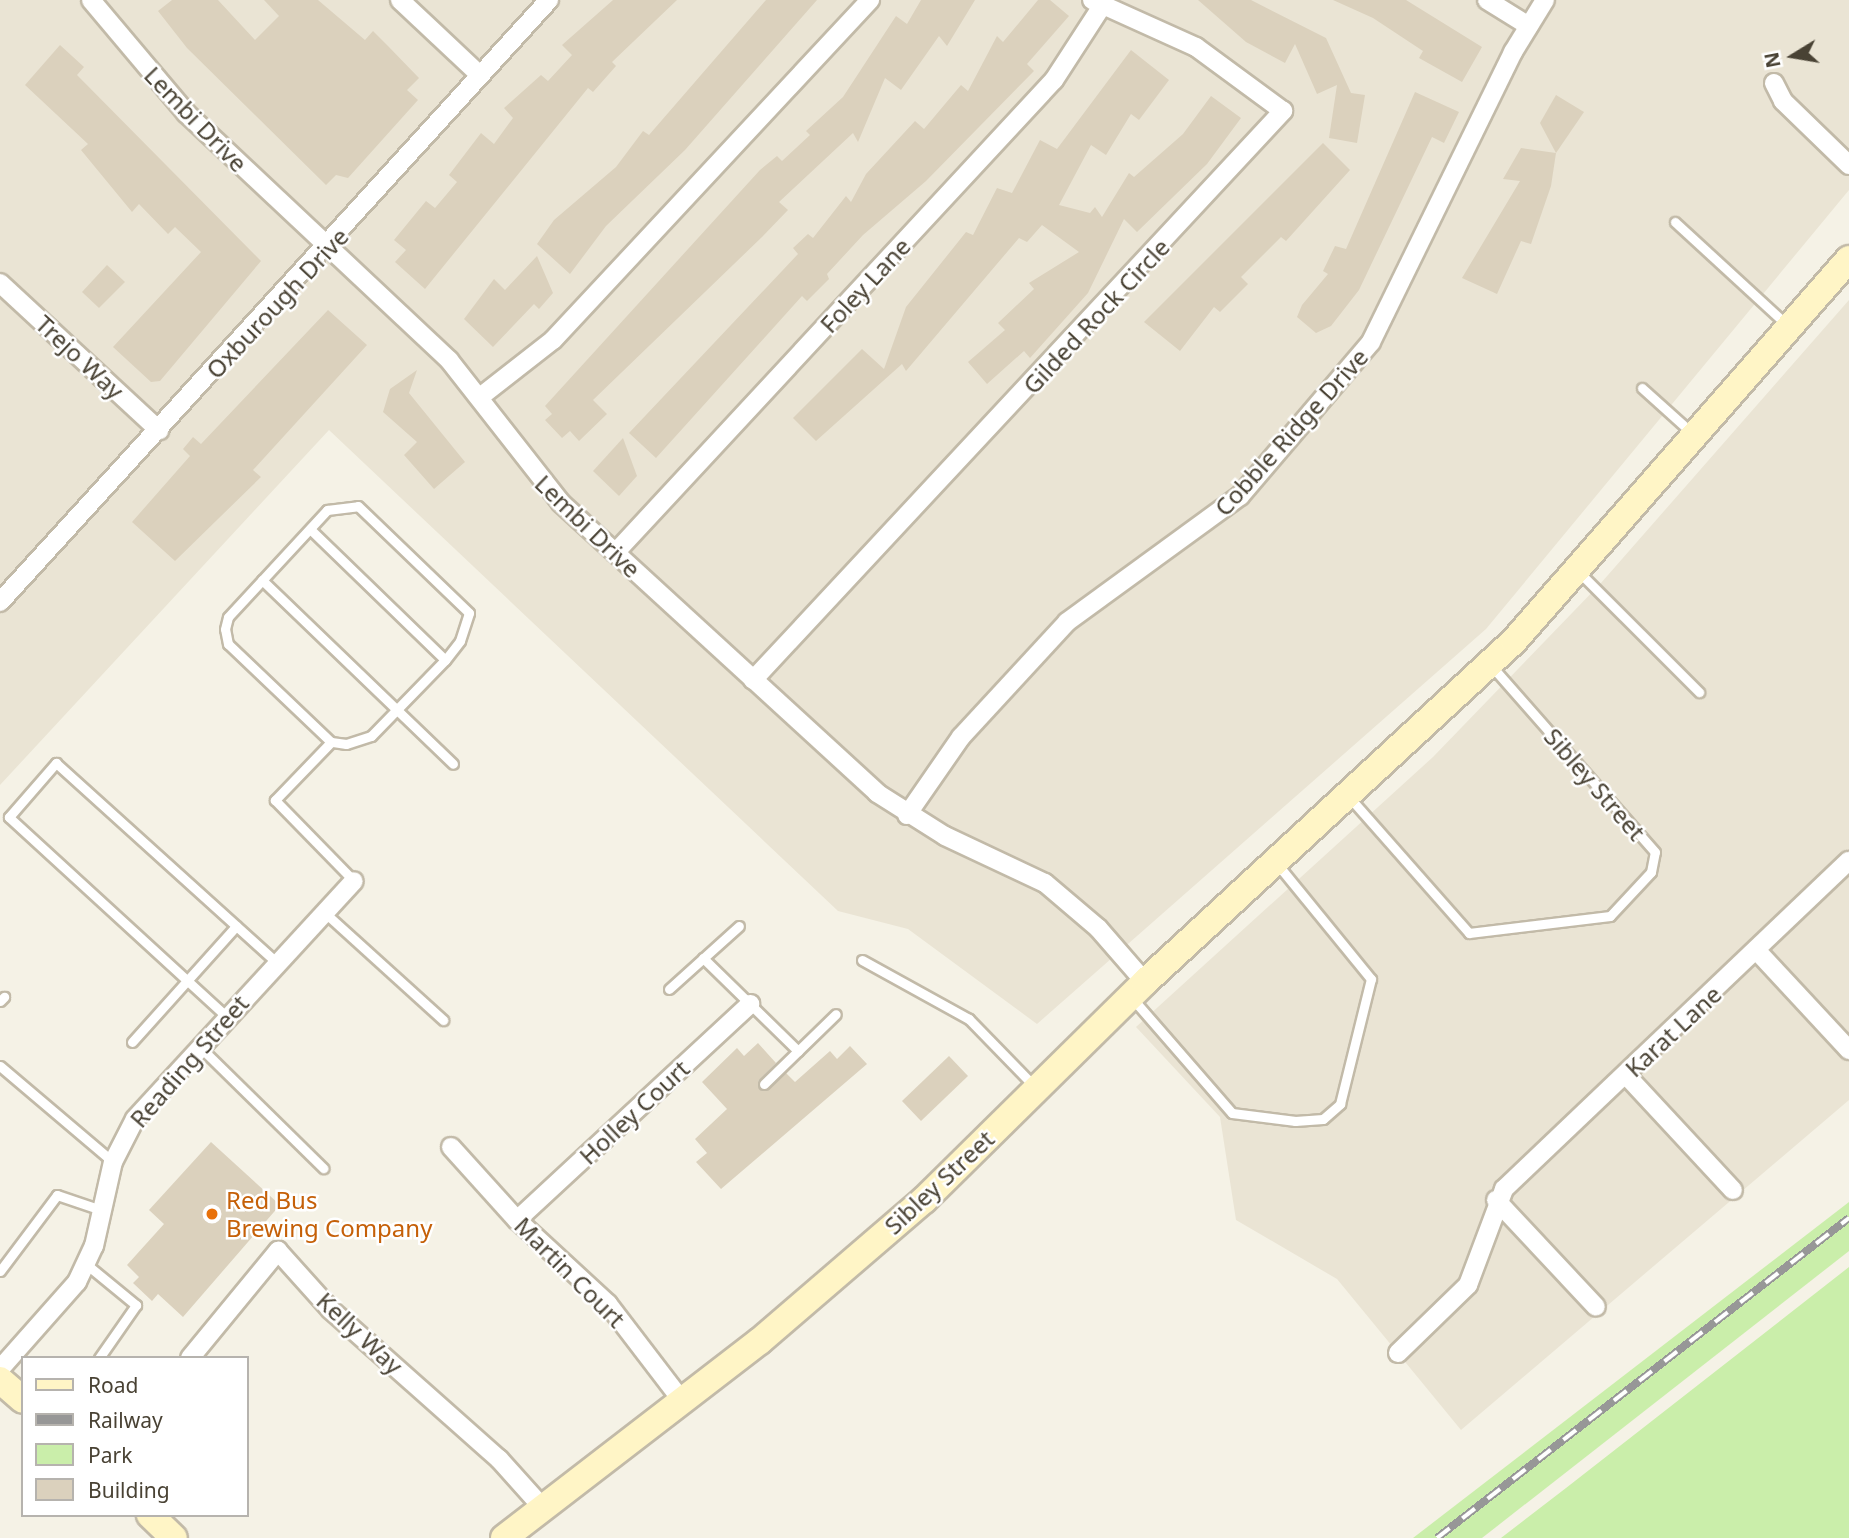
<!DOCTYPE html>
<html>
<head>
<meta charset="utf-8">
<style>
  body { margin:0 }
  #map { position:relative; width:1849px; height:1538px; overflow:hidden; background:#f5f2e6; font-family:"Noto Sans",sans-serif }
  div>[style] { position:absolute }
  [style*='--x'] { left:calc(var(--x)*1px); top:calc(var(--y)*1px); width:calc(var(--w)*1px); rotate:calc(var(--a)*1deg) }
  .residential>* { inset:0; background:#eae4d4 }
  .green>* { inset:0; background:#caeeaa }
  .building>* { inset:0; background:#dbd1bd }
  .roads { filter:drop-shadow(2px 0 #c2baa8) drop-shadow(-2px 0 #c2baa8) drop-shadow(0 2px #c2baa8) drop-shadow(0 -2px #c2baa8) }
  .lane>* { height:9px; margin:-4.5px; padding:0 4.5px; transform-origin:4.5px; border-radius:4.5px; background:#fff }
  .street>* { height:18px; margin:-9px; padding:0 9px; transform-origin:9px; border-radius:9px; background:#fff }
  .secondary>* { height:26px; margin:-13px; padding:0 13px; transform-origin:13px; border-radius:13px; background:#fff5c6 }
  .rail>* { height:8px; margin-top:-4px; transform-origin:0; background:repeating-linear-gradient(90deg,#fff 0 16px,#979797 0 32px); box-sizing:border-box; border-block:2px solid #979797 }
  .dots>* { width:19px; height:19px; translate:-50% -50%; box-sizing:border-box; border:4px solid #fff; border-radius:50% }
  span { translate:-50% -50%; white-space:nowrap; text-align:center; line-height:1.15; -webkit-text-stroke:5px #fff; paint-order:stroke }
  .street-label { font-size:24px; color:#494234 }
  .food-label { font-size:24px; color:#c56008 }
  .left { translate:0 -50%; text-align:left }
  .legend { position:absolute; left:21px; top:1356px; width:228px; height:161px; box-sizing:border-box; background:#fff; border:2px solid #b6b3ae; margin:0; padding:9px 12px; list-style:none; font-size:21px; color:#494234 }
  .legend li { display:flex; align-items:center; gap:14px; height:35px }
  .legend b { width:35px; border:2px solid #b6b3ae }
  .north { position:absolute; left:1758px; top:21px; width:70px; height:70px; -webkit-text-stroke:5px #fff; paint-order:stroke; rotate:259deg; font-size:19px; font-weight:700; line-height:28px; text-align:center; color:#494234 }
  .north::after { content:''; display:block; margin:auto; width:24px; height:32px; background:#494234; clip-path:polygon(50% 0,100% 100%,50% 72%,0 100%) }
</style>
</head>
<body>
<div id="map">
  <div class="residential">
    <i style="clip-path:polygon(0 0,1849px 0,1849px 190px,1486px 629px,1037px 1024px,908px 929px,838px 911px,329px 430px,0 785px)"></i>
    <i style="clip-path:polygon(1849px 300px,1849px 1100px,1461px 1430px,1337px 1279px,1236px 1220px,1220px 1117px,1136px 1027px,1433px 757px,1601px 583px)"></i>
  </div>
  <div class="green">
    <i style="clip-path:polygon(1849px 1202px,1849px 1251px,1482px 1538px,1413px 1538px)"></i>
    <i style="clip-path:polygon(1849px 1267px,1849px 1538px,1501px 1538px,1566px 1488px)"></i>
  </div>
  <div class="building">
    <i style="clip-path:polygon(172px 0,218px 0,255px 40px,279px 16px,264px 0,318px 0,365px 40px,373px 31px,387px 45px,419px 78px,407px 90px,418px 100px,348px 178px,336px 175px,326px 185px,187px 48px,158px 11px)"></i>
    <i style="clip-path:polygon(613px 0,677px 0,612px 62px,616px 66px,593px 92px,588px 88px,425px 289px,395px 262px,406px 250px,394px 240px,426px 201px,435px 208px,457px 182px,449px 175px,481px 133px,494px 144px,513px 118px,504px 108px,541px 75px,548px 81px,572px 55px,562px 45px)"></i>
    <i style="clip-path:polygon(766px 0,817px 0,685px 150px,606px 226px,570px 274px,537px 244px,554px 220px,616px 167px,643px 131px,649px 135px)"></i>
    <i style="clip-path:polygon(921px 0,975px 0,947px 46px,939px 36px,901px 90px,885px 78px,858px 142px,853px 133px,779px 202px,788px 210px,762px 237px,593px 400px,607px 414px,579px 441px,570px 431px,562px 438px,545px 420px,552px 414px,545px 406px,760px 170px,777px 156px,782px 161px,810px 135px,806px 131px,843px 97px,896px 16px,907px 24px)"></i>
    <i style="clip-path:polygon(1038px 0,1050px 0,1069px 16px,1027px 64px,1034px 71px,926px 181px,863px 235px,827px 274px,829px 279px,807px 301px,802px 296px,656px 458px,629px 433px,798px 254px,793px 248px,808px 234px,813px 238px,846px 196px,851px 202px,866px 174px,915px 121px,924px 129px,961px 85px,968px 91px,997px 36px,1003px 42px)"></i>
    <i style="clip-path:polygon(1198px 0,1251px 0,1326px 38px,1351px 93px,1365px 95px,1357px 143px,1329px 138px,1337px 85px,1317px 94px,1295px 44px,1285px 63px,1246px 42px)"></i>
    <i style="clip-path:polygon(1333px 0,1406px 0,1482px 47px,1462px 82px,1419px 58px,1423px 51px,1373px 18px)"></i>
    <i style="clip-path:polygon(60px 45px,84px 67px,77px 75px,261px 261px,160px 381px,151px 382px,113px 347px,201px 252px,175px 227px,168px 234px,139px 204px,132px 212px,81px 150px,88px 144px,25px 85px)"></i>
    <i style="clip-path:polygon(1131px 50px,1169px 80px,1139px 120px,1131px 114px,1106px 155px,1091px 145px,1059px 205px,1090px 213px,1095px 207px,1102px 217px,1129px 173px,1134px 177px,1183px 134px,1211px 96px,1241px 118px,1207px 164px,1137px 232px,1124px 219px,1088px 293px,1030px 358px,1024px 351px,987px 384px,968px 362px,1005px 330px,998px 323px,1034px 289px,1029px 283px,1079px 252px,1042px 225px,1027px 242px,1019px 238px,906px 371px,902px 364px,816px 441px,793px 418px,862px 349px,884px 369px,906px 307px,966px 232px,973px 235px,997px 188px,1012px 193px,1040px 140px,1057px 149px)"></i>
    <i style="clip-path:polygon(1415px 92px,1459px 112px,1444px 143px,1432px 137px,1359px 290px,1331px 326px,1316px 333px,1297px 317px,1302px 305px,1328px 274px,1323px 271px,1335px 246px,1346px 249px)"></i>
    <i style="clip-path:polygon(1556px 95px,1584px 112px,1556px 153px,1540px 123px)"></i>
    <i style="clip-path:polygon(1323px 143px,1350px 170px,1286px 241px,1281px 237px,1241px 277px,1248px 284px,1220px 312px,1214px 307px,1180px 351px,1144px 322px)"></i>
    <i style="clip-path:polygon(1521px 148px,1556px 153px,1551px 186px,1531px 244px,1521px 241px,1497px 294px,1462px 278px,1520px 181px,1503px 179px)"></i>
    <i style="clip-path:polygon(537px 256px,553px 293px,539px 309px,534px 304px,493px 347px,464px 319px,494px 279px,505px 290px)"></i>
    <i style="clip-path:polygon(107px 265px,125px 282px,99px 308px,82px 292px)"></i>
    <i style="clip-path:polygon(328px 310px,367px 345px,253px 470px,261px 477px,175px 561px,132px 522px,190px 456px,183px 449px,193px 437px,201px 444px)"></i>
    <i style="clip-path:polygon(417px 370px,409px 393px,465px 462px,434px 489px,404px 455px,417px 442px,383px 412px,390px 389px)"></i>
    <i style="clip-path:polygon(623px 438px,637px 476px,619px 496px,593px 471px)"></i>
    <i style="clip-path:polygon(758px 1043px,776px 1063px,758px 1081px,763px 1091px,786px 1073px,795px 1082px,830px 1051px,837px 1059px,850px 1046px,867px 1064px,721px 1189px,696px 1162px,707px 1153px,695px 1139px,727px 1109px,702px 1082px,737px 1048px,744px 1056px)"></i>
    <i style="clip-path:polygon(949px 1056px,968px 1076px,921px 1121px,902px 1101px)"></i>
    <i style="clip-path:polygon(211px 1142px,280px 1205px,183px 1317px,158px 1294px,152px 1301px,133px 1283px,139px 1277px,127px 1265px,164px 1224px,149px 1210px)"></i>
  </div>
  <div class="roads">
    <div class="lane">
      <i style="--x:1675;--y:222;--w:154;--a:42.6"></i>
      <i style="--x:1642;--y:388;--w:69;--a:42"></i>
      <i style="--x:358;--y:506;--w:154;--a:43.9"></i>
      <i style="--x:469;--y:613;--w:29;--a:108"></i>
      <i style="--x:460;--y:641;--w:24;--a:128"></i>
      <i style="--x:445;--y:660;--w:106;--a:134.2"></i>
      <i style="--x:371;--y:736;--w:26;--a:162"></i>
      <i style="--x:346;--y:744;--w:15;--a:-172"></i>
      <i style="--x:331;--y:742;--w:142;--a:-136.4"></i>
      <i style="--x:228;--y:644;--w:15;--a:-101"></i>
      <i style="--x:225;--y:629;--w:12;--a:-76"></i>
      <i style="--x:228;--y:617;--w:146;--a:-47.2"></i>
      <i style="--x:327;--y:510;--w:31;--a:-7"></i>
      <i style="--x:310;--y:529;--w:188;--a:44.1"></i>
      <i style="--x:1579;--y:572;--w:170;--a:45"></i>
      <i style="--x:262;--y:580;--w:265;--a:43.9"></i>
      <i style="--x:331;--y:742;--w:81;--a:134"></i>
      <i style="--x:275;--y:800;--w:113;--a:45.7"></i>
      <i style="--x:1350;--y:798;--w:180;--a:48.6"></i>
      <i style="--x:1469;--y:933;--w:142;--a:-6.9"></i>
      <i style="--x:1610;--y:916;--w:60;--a:-47"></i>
      <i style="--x:1651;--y:872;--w:20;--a:-79"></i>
      <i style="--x:1655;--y:852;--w:249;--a:-131.3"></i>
      <i style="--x:324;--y:912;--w:161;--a:42.2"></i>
      <i style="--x:703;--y:958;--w:133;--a:44.4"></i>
      <i style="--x:862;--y:960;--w:122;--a:28.9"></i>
      <i style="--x:969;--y:1019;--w:96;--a:45.8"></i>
      <i style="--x:669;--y:989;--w:94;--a:-42"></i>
      <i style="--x:1132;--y:998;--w:152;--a:49"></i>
      <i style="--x:1232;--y:1113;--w:64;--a:7.2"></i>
      <i style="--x:1295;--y:1121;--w:28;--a:-4"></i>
      <i style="--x:1323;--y:1119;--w:23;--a:-41"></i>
      <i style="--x:1340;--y:1104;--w:129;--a:-76.1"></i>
      <i style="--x:1371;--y:979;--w:147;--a:-129.2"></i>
      <i style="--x:0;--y:1001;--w:6;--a:-45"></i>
      <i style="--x:227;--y:1017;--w:296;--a:-137.5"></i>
      <i style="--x:9;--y:817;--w:72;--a:-49"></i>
      <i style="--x:56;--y:763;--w:298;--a:42.1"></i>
      <i style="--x:132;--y:1042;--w:156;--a:-48.1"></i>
      <i style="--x:200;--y:1047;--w:173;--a:44.5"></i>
      <i style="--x:0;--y:1066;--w:148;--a:40.3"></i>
      <i style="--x:764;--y:1084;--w:100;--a:-44.2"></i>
      <i style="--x:86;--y:1264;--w:65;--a:39.4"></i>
      <i style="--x:136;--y:1305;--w:65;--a:124.9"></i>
      <i style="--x:0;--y:1271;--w:95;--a:-53.1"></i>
      <i style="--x:57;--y:1195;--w:46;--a:18.8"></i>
    </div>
    <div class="street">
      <i style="--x:91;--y:0;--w:148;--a:49.9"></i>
      <i style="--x:186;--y:113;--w:361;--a:43.2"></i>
      <i style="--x:449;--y:360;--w:182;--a:51.9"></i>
      <i style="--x:561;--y:503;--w:429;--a:42.5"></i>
      <i style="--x:877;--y:793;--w:80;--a:32.3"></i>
      <i style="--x:945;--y:836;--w:110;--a:25.2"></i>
      <i style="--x:1045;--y:883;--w:70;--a:40.3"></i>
      <i style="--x:1098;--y:928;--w:72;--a:49"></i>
      <i style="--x:400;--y:0;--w:110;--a:43.2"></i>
      <i style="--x:1487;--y:0;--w:49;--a:31.8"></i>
      <i style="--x:1774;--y:83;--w:20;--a:63"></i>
      <i style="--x:1783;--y:101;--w:92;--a:44.1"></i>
      <i style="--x:0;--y:283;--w:217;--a:42.8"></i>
      <i style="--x:480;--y:397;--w:93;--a:-38"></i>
      <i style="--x:553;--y:340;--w:465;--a:-47"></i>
      <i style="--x:615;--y:553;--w:645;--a:-47.14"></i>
      <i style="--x:1054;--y:80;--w:88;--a:-57"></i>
      <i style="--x:0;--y:602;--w:815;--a:-47.64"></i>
      <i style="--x:753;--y:680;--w:778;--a:-47.03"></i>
      <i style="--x:1283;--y:111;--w:108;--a:-143.7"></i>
      <i style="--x:1196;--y:47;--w:114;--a:-155.7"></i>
      <i style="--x:907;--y:815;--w:95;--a:-55.3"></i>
      <i style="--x:961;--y:737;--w:156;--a:-47.3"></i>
      <i style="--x:1067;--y:622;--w:214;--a:-36.1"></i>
      <i style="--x:1240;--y:496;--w:202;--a:-49.6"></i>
      <i style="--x:1371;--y:342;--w:323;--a:-63.9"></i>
      <i style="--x:1513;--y:52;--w:61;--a:-58.4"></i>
      <i style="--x:1758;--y:952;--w:134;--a:47.1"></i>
      <i style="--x:1626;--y:1075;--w:157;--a:47.1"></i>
      <i style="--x:451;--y:1147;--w:98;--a:47.9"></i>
      <i style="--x:517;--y:1220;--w:124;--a:42.7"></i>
      <i style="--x:608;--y:1304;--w:123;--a:52.6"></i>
      <i style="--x:1496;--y:1200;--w:146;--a:46.9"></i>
      <i style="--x:517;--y:1220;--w:318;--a:-42.8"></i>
      <i style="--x:1398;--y:1353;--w:98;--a:-44.2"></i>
      <i style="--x:1468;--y:1285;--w:103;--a:-69.4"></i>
      <i style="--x:1504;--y:1189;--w:476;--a:-43.6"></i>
      <i style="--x:190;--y:1358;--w:139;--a:-50.6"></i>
      <i style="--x:278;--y:1251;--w:79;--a:48.1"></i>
      <i style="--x:331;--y:1310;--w:225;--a:41.6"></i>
      <i style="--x:499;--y:1459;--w:66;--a:48.1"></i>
      <i style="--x:0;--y:1369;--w:116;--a:-48.5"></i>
      <i style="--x:77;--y:1282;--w:40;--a:-65"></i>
      <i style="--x:94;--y:1246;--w:86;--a:-77.3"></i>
      <i style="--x:113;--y:1162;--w:48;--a:-62.9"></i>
      <i style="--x:135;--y:1119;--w:323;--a:-47.4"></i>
    </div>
    <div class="secondary">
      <i style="--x:0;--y:1380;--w:30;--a:41"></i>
      <i style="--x:150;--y:1515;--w:33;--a:44"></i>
      <i style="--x:504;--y:1538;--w:323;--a:-37.6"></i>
      <i style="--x:760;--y:1341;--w:216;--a:-40.7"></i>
      <i style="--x:924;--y:1200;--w:310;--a:-44.6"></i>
      <i style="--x:1145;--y:982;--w:502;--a:-42.74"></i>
      <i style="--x:1514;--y:641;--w:508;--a:-48.75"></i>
    </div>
  </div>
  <div class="rail">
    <i style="--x:1437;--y:1538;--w:522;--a:-37.84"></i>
  </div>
  <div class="dots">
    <i style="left:212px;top:1214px;background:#e8710a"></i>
  </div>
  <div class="street-label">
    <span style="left:196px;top:119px;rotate:46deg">Lembi Drive</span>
    <span style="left:865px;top:285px;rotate:-47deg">Foley Lane</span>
    <span style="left:277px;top:303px;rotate:-47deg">Oxburough Drive</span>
    <span style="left:1096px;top:316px;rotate:-47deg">Gilded Rock Circle</span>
    <span style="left:80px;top:357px;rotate:43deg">Trejo Way</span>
    <span style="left:1291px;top:432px;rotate:-48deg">Cobble Ridge Drive</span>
    <span style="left:588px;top:526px;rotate:44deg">Lembi Drive</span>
    <span style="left:1595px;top:784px;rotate:49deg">Sibley Street</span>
    <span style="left:1673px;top:1031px;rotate:-43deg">Karat Lane</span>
    <span style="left:189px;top:1061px;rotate:-49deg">Reading Street</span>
    <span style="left:634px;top:1112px;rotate:-43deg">Holley Court</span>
    <span style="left:939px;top:1182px;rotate:-43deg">Sibley Street</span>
    <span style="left:570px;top:1272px;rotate:45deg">Martin Court</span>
    <span style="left:360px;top:1333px;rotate:43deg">Kelly Way</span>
  </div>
  <div class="food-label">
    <span class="left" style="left:226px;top:1214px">Red Bus<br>Brewing Company</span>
  </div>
  <ul class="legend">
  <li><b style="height:9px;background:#fff5c6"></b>Road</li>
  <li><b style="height:9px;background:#979797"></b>Railway</li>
  <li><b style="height:19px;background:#caeeaa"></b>Park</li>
  <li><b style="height:19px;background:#dbd1bd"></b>Building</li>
  </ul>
  <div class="north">N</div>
</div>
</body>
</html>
